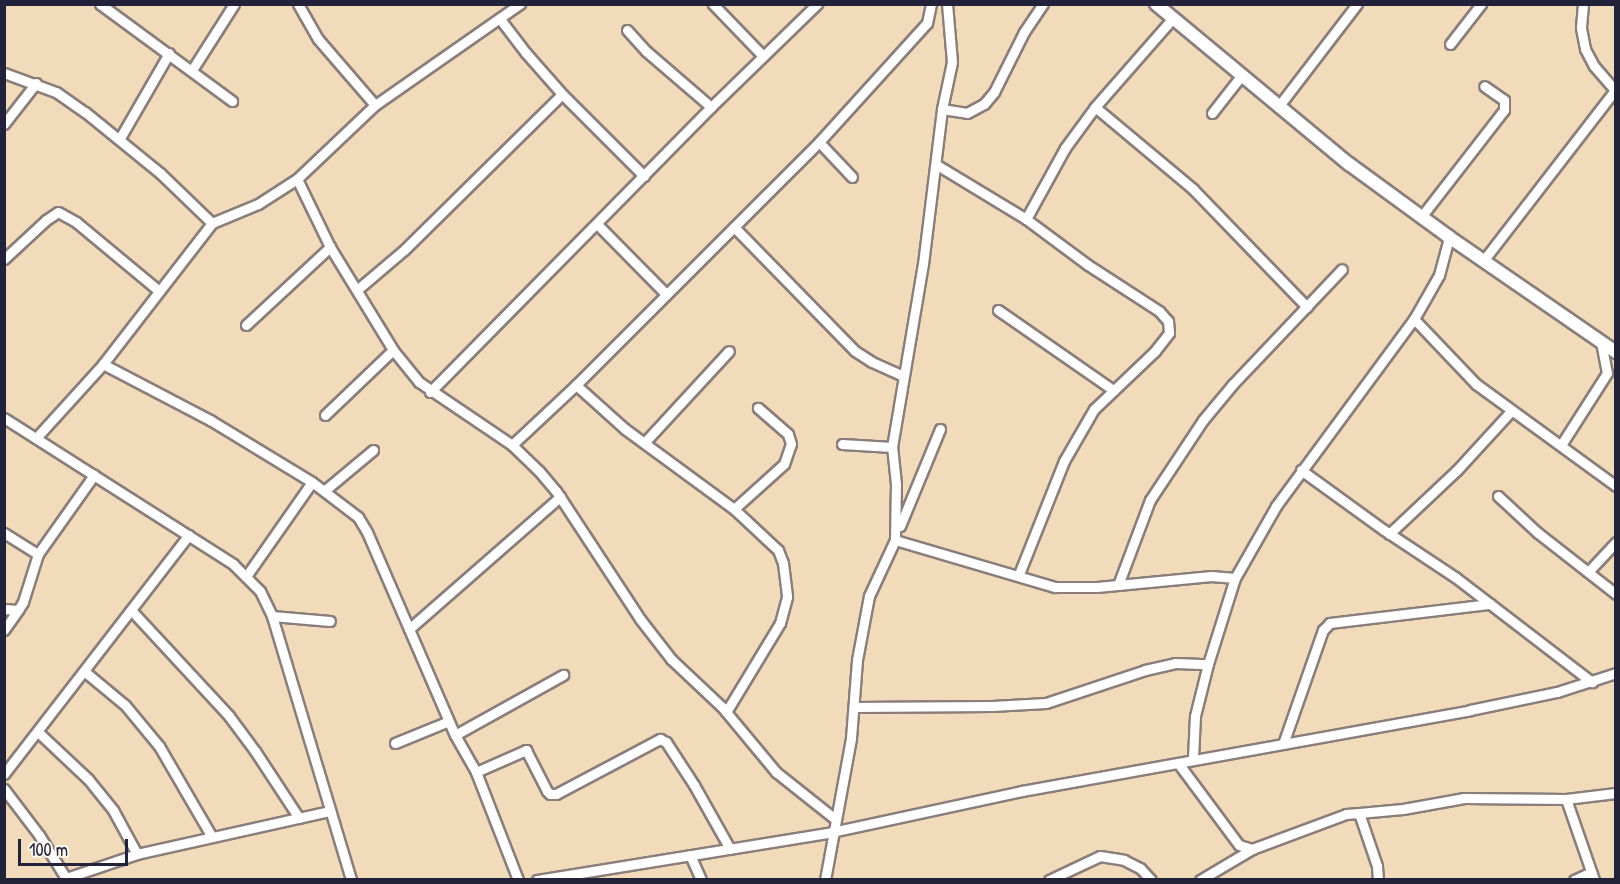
<!DOCTYPE html>
<html>
<head>
<meta charset="utf-8">
<style>
  body { margin:0 }
  #map { position:relative; width:1620px; height:884px; overflow:hidden; background:#f2dbbb; font-family:"Patrick Hand",sans-serif }
  div>[style] { position:absolute }
  [style*='--x'] { left:calc(var(--x)*1px); top:calc(var(--y)*1px); width:calc(var(--w)*1px); rotate:calc(var(--a)*1deg) }
  .roads { filter:drop-shadow(2px 0 #8a7e7b) drop-shadow(-2px 0 #8a7e7b) drop-shadow(0 2px #8a7e7b) drop-shadow(0 -2px #8a7e7b) }
  .minor>* { height:9px; margin:-4.5px; padding:0 4.5px; transform-origin:4.5px; border-radius:4.5px; background:#fff }
  .major>* { height:12px; margin:-6px; padding:0 6px; transform-origin:6px; border-radius:6px; background:#fff }
  span { translate:-50% -50%; white-space:nowrap; text-align:center; line-height:1.15; -webkit-text-stroke:4.5px #fbf7ec; paint-order:stroke }
  .frame { position:absolute; inset:0; border:6px solid #22223b; pointer-events:none }
  .scale { position:absolute; left:18px; top:839px; width:110px; height:27px; box-sizing:border-box; border:3px solid #22223b; border-top:0; padding-left:8px; font-size:18px; line-height:21px; white-space:nowrap; color:#22223b; -webkit-text-stroke:4px #fbf7ec; paint-order:stroke }
</style>
</head>
<body>
<div id="map">
  <div class="roads">
    <div class="minor">
      <i style="--x:100;--y:4;--w:164;--a:36.3"></i>
      <i style="--x:298;--y:4;--w:40;--a:60.3"></i>
      <i style="--x:318;--y:39;--w:87;--a:49.2"></i>
      <i style="--x:713;--y:4;--w:72;--a:46.1"></i>
      <i style="--x:1583;--y:4;--w:24;--a:95"></i>
      <i style="--x:1581;--y:28;--w:21;--a:79"></i>
      <i style="--x:1585;--y:49;--w:19;--a:62"></i>
      <i style="--x:1594;--y:66;--w:33;--a:49"></i>
      <i style="--x:500;--y:19;--w:43;--a:52.6"></i>
      <i style="--x:526;--y:53;--w:55;--a:48.7"></i>
      <i style="--x:562;--y:94;--w:116;--a:45"></i>
      <i style="--x:627;--y:30;--w:28;--a:48"></i>
      <i style="--x:646;--y:51;--w:86;--a:40.7"></i>
      <i style="--x:1450;--y:44;--w:51;--a:-52.2"></i>
      <i style="--x:192;--y:70;--w:78;--a:-57.5"></i>
      <i style="--x:4;--y:73;--w:55;--a:20.1"></i>
      <i style="--x:56;--y:92;--w:35;--a:35"></i>
      <i style="--x:85;--y:112;--w:97;--a:39.1"></i>
      <i style="--x:160;--y:173;--w:72;--a:43.9"></i>
      <i style="--x:1095;--y:107;--w:128;--a:39.9"></i>
      <i style="--x:1193;--y:189;--w:164;--a:46"></i>
      <i style="--x:1278;--y:107;--w:130;--a:-52.5"></i>
      <i style="--x:942;--y:109;--w:25;--a:9"></i>
      <i style="--x:967;--y:113;--w:19;--a:-28"></i>
      <i style="--x:984;--y:104;--w:16;--a:-50"></i>
      <i style="--x:994;--y:92;--w:67;--a:-63.4"></i>
      <i style="--x:1024;--y:32;--w:34;--a:-56"></i>
      <i style="--x:1212;--y:113;--w:47;--a:-51.9"></i>
      <i style="--x:4;--y:124;--w:52;--a:-52"></i>
      <i style="--x:120;--y:138;--w:98;--a:-60"></i>
      <i style="--x:819;--y:142;--w:48;--a:46.7"></i>
      <i style="--x:937;--y:165;--w:104;--a:31.2"></i>
      <i style="--x:1026;--y:219;--w:77;--a:36.6"></i>
      <i style="--x:1088;--y:265;--w:85;--a:32.9"></i>
      <i style="--x:1159;--y:311;--w:13;--a:48"></i>
      <i style="--x:1168;--y:321;--w:12;--a:85"></i>
      <i style="--x:1169;--y:333;--w:23;--a:128"></i>
      <i style="--x:1155;--y:351;--w:84;--a:136.4"></i>
      <i style="--x:1094;--y:409;--w:60;--a:120"></i>
      <i style="--x:1064;--y:461;--w:122;--a:111.7"></i>
      <i style="--x:297;--y:179;--w:76;--a:64.1"></i>
      <i style="--x:330;--y:247;--w:121;--a:58.5"></i>
      <i style="--x:393;--y:350;--w:41;--a:50.9"></i>
      <i style="--x:419;--y:382;--w:112;--a:34.1"></i>
      <i style="--x:512;--y:445;--w:37;--a:44"></i>
      <i style="--x:539;--y:471;--w:26;--a:50"></i>
      <i style="--x:556;--y:491;--w:153;--a:56.7"></i>
      <i style="--x:640;--y:619;--w:51;--a:52.2"></i>
      <i style="--x:671;--y:659;--w:70;--a:43.3"></i>
      <i style="--x:722;--y:707;--w:85;--a:50.3"></i>
      <i style="--x:776;--y:772;--w:75;--a:38.5"></i>
      <i style="--x:1421;--y:217;--w:135;--a:-52.2"></i>
      <i style="--x:1504;--y:110;--w:10;--a:-90"></i>
      <i style="--x:1504;--y:100;--w:24;--a:-145"></i>
      <i style="--x:1026;--y:219;--w:81;--a:-61.2"></i>
      <i style="--x:1065;--y:148;--w:51;--a:-53.8"></i>
      <i style="--x:1095;--y:107;--w:118;--a:-48.8"></i>
      <i style="--x:597;--y:224;--w:98;--a:45.4"></i>
      <i style="--x:734;--y:227;--w:173;--a:45.7"></i>
      <i style="--x:855;--y:351;--w:20;--a:33"></i>
      <i style="--x:872;--y:362;--w:34;--a:24"></i>
      <i style="--x:4;--y:259;--w:57;--a:-42.9"></i>
      <i style="--x:46;--y:220;--w:14;--a:-34"></i>
      <i style="--x:58;--y:212;--w:21;--a:29"></i>
      <i style="--x:76;--y:222;--w:108;--a:39.7"></i>
      <i style="--x:1483;--y:261;--w:216;--a:-52.3"></i>
      <i style="--x:358;--y:289;--w:60;--a:-40.3"></i>
      <i style="--x:404;--y:250;--w:222;--a:-44.6"></i>
      <i style="--x:998;--y:310;--w:140;--a:34.8"></i>
      <i style="--x:1414;--y:319;--w:90;--a:46.4"></i>
      <i style="--x:1476;--y:384;--w:173;--a:36.1"></i>
      <i style="--x:246;--y:325;--w:115;--a:-42.9"></i>
      <i style="--x:103;--y:364;--w:121;--a:27.6"></i>
      <i style="--x:210;--y:420;--w:119;--a:31.3"></i>
      <i style="--x:312;--y:482;--w:58;--a:37.3"></i>
      <i style="--x:358;--y:517;--w:17;--a:59"></i>
      <i style="--x:367;--y:532;--w:221;--a:66.6"></i>
      <i style="--x:455;--y:735;--w:43;--a:60.4"></i>
      <i style="--x:476;--y:772;--w:116;--a:68.7"></i>
      <i style="--x:576;--y:385;--w:66;--a:41.9"></i>
      <i style="--x:625;--y:429;--w:135;--a:36.3"></i>
      <i style="--x:734;--y:509;--w:60;--a:43"></i>
      <i style="--x:778;--y:550;--w:14;--a:69"></i>
      <i style="--x:783;--y:563;--w:34;--a:83"></i>
      <i style="--x:787;--y:597;--w:27;--a:105"></i>
      <i style="--x:780;--y:623;--w:104;--a:121.2"></i>
      <i style="--x:430;--y:392;--w:400;--a:-45.4"></i>
      <i style="--x:711;--y:107;--w:148;--a:-44.2"></i>
      <i style="--x:325;--y:415;--w:94;--a:-43.7"></i>
      <i style="--x:4;--y:418;--w:272;--a:32.5"></i>
      <i style="--x:233;--y:564;--w:38;--a:45"></i>
      <i style="--x:260;--y:591;--w:28;--a:64"></i>
      <i style="--x:272;--y:616;--w:276;--a:73.3"></i>
      <i style="--x:36;--y:438;--w:100;--a:-47.8"></i>
      <i style="--x:103;--y:364;--w:178;--a:-52.3"></i>
      <i style="--x:212;--y:223;--w:50;--a:-22.4"></i>
      <i style="--x:258;--y:204;--w:46;--a:-32.7"></i>
      <i style="--x:297;--y:179;--w:108;--a:-43.5"></i>
      <i style="--x:375;--y:105;--w:177;--a:-34.9"></i>
      <i style="--x:644;--y:443;--w:125;--a:-47.3"></i>
      <i style="--x:842;--y:444;--w:50;--a:3.4"></i>
      <i style="--x:512;--y:445;--w:88;--a:-43.2"></i>
      <i style="--x:576;--y:385;--w:344;--a:-45"></i>
      <i style="--x:819;--y:142;--w:161;--a:-47.8"></i>
      <i style="--x:927;--y:23;--w:19;--a:-78"></i>
      <i style="--x:1561;--y:445;--w:85;--a:-57.4"></i>
      <i style="--x:1607;--y:373;--w:32;--a:-101"></i>
      <i style="--x:1301;--y:470;--w:102;--a:35.9"></i>
      <i style="--x:1384;--y:530;--w:85;--a:33.5"></i>
      <i style="--x:1455;--y:577;--w:173;--a:37.5"></i>
      <i style="--x:324;--y:491;--w:64;--a:-39.9"></i>
      <i style="--x:1498;--y:496;--w:54;--a:42.8"></i>
      <i style="--x:1538;--y:533;--w:99;--a:38"></i>
      <i style="--x:734;--y:509;--w:67;--a:-42"></i>
      <i style="--x:784;--y:464;--w:21;--a:-71"></i>
      <i style="--x:791;--y:444;--w:10;--a:-107"></i>
      <i style="--x:788;--y:434;--w:40;--a:-139"></i>
      <i style="--x:900;--y:526;--w:105;--a:-67.6"></i>
      <i style="--x:4;--y:533;--w:40;--a:32"></i>
      <i style="--x:38;--y:554;--w:50;--a:107.4"></i>
      <i style="--x:23;--y:602;--w:9;--a:122"></i>
      <i style="--x:18;--y:610;--w:14;--a:-176"></i>
      <i style="--x:1389;--y:534;--w:93;--a:-43.3"></i>
      <i style="--x:1457;--y:470;--w:80;--a:-47.5"></i>
      <i style="--x:895;--y:540;--w:167;--a:16.4"></i>
      <i style="--x:1055;--y:587;--w:42;--a:0"></i>
      <i style="--x:1097;--y:587;--w:115;--a:-5.5"></i>
      <i style="--x:1211;--y:576;--w:24;--a:5"></i>
      <i style="--x:38;--y:554;--w:97;--a:-54.7"></i>
      <i style="--x:1588;--y:572;--w:41;--a:-47"></i>
      <i style="--x:247;--y:575;--w:113;--a:-55"></i>
      <i style="--x:1118;--y:585;--w:91;--a:-69.4"></i>
      <i style="--x:1150;--y:500;--w:96;--a:-56.5"></i>
      <i style="--x:1203;--y:420;--w:47;--a:-50.2"></i>
      <i style="--x:1233;--y:384;--w:158;--a:-46.5"></i>
      <i style="--x:131;--y:610;--w:144;--a:47.2"></i>
      <i style="--x:229;--y:716;--w:44;--a:53.4"></i>
      <i style="--x:255;--y:751;--w:80;--a:56.7"></i>
      <i style="--x:272;--y:616;--w:58;--a:4.9"></i>
      <i style="--x:409;--y:629;--w:201;--a:-41.2"></i>
      <i style="--x:4;--y:630;--w:24;--a:-55"></i>
      <i style="--x:84;--y:671;--w:53;--a:39.7"></i>
      <i style="--x:125;--y:705;--w:53;--a:50.3"></i>
      <i style="--x:159;--y:746;--w:105;--a:59.8"></i>
      <i style="--x:855;--y:707;--w:137;--a:-0.4"></i>
      <i style="--x:992;--y:706;--w:54;--a:-3.2"></i>
      <i style="--x:1046;--y:703;--w:104;--a:-18.4"></i>
      <i style="--x:1145;--y:670;--w:31;--a:-13"></i>
      <i style="--x:1175;--y:663;--w:33;--a:2"></i>
      <i style="--x:39;--y:733;--w:67;--a:43.2"></i>
      <i style="--x:88;--y:779;--w:40;--a:51"></i>
      <i style="--x:113;--y:810;--w:50;--a:61.4"></i>
      <i style="--x:455;--y:735;--w:124;--a:-29.1"></i>
      <i style="--x:395;--y:743;--w:58;--a:-22.2"></i>
      <i style="--x:1283;--y:744;--w:121;--a:-70.7"></i>
      <i style="--x:1323;--y:630;--w:10;--a:-45"></i>
      <i style="--x:1330;--y:623;--w:161;--a:-6.8"></i>
      <i style="--x:1193;--y:758;--w:42;--a:-87.3"></i>
      <i style="--x:1195;--y:716;--w:54;--a:-76"></i>
      <i style="--x:1208;--y:664;--w:90;--a:-72.6"></i>
      <i style="--x:1235;--y:578;--w:83;--a:-60.3"></i>
      <i style="--x:1276;--y:506;--w:232;--a:-53.6"></i>
      <i style="--x:1414;--y:319;--w:51;--a:-60.4"></i>
      <i style="--x:1439;--y:275;--w:39;--a:-75"></i>
      <i style="--x:1178;--y:763;--w:102;--a:53.4"></i>
      <i style="--x:1239;--y:845;--w:14;--a:17"></i>
      <i style="--x:1252;--y:849;--w:100;--a:-20.4"></i>
      <i style="--x:1346;--y:814;--w:13;--a:-4"></i>
      <i style="--x:1359;--y:813;--w:56;--a:71.2"></i>
      <i style="--x:1377;--y:866;--w:14;--a:86"></i>
      <i style="--x:476;--y:772;--w:55;--a:-23.7"></i>
      <i style="--x:526;--y:750;--w:46;--a:62.9"></i>
      <i style="--x:547;--y:791;--w:4;--a:45"></i>
      <i style="--x:550;--y:794;--w:6;--a:0"></i>
      <i style="--x:556;--y:794;--w:118;--a:-27.9"></i>
      <i style="--x:660;--y:739;--w:7;--a:27"></i>
      <i style="--x:666;--y:742;--w:51;--a:56.9"></i>
      <i style="--x:694;--y:785;--w:73;--a:60.6"></i>
      <i style="--x:4;--y:774;--w:302;--a:-52.3"></i>
      <i style="--x:4;--y:789;--w:58;--a:52.7"></i>
      <i style="--x:39;--y:835;--w:53;--a:58.1"></i>
      <i style="--x:1566;--y:799;--w:86;--a:70.9"></i>
      <i style="--x:1359;--y:813;--w:44;--a:-5.2"></i>
      <i style="--x:1403;--y:809;--w:62;--a:-10.2"></i>
      <i style="--x:1464;--y:798;--w:102;--a:0.6"></i>
      <i style="--x:1566;--y:799;--w:50;--a:-6.8"></i>
      <i style="--x:690;--y:855;--w:27;--a:66"></i>
      <i style="--x:66;--y:878;--w:75;--a:-18.7"></i>
      <i style="--x:137;--y:854;--w:198;--a:-12.6"></i>
      <i style="--x:537;--y:880;--w:299;--a:-9.2"></i>
      <i style="--x:832;--y:832;--w:194;--a:-12.2"></i>
      <i style="--x:1022;--y:791;--w:455;--a:-10.2"></i>
      <i style="--x:1470;--y:710;--w:89;--a:-11.7"></i>
      <i style="--x:1557;--y:692;--w:62;--a:-17.9"></i>
      <i style="--x:825;--y:880;--w:144;--a:-79.6"></i>
      <i style="--x:851;--y:738;--w:78;--a:-85.6"></i>
      <i style="--x:857;--y:660;--w:65;--a:-79.4"></i>
      <i style="--x:869;--y:596;--w:62;--a:-65.1"></i>
      <i style="--x:895;--y:540;--w:56;--a:-89"></i>
      <i style="--x:896;--y:484;--w:37;--a:-96"></i>
      <i style="--x:892;--y:447;--w:186;--a:-80.4"></i>
      <i style="--x:923;--y:264;--w:156;--a:-83"></i>
      <i style="--x:942;--y:109;--w:48;--a:-78"></i>
      <i style="--x:952;--y:62;--w:58;--a:-94.9"></i>
      <i style="--x:1049;--y:880;--w:56;--a:-25.2"></i>
      <i style="--x:1100;--y:856;--w:24;--a:9"></i>
      <i style="--x:1124;--y:860;--w:18;--a:27"></i>
      <i style="--x:1140;--y:868;--w:16;--a:47"></i>
      <i style="--x:1200;--y:880;--w:61;--a:-30.8"></i>
      <i style="--x:1574;--y:880;--w:19;--a:-25"></i>
    </div>
    <div class="major">
      <i style="--x:1156;--y:4;--w:251;--a:39.7"></i>
      <i style="--x:1349;--y:164;--w:124;--a:36.1"></i>
      <i style="--x:1449;--y:237;--w:203;--a:34.6"></i>
    </div>
  </div>
  <div class="frame"></div>
  <div class="scale">100 m</div>
</div>
</body>
</html>
